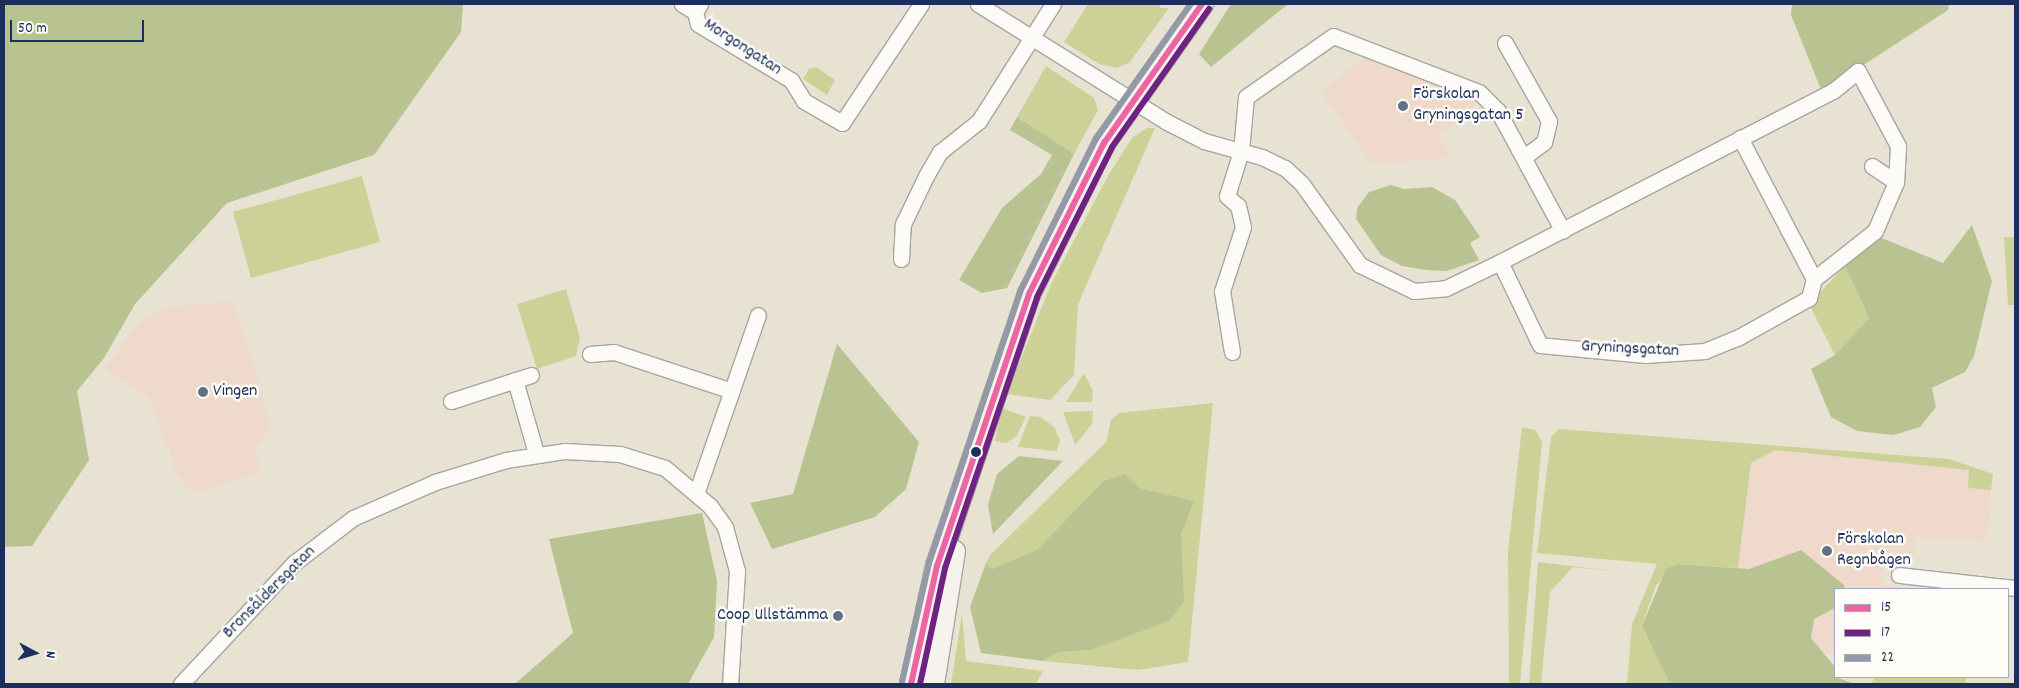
<!DOCTYPE html>
<html>
<head>
<meta charset="utf-8">
<style>
  body { margin:0 }
  #map { position:relative; width:2019px; height:688px; overflow:hidden; background:#e8e2d3; font-family:Dekko,sans-serif }
  div>[style] { position:absolute }
  [style*='--x'] { left:calc(var(--x)*1px); top:calc(var(--y)*1px); width:calc(var(--w)*1px); rotate:calc(var(--a)*1deg) }
  .built>* { inset:0; background:#efd9ca }
  .green>* { inset:0; background:#ccd297 }
  .forest>* { inset:0; background:#b8c391 }
  .roads { filter:drop-shadow(1px 0 #a6a5a2) drop-shadow(-1px 0 #a6a5a2) drop-shadow(0 1px #a6a5a2) drop-shadow(0 -1px #a6a5a2) }
  .minor>* { height:15px; margin:-7.5px; padding:0 7.5px; transform-origin:7.5px; border-radius:7.5px; background:#fcfbf8 }
  .secondary>* { height:22px; margin:-11px; padding:0 11px; transform-origin:11px; border-radius:11px; background:#f6f2ee }
  .bus-1>* { height:6px; margin:-3px; padding:0 3px; transform-origin:3px; border-radius:3px; background:#ec64a1 }
  .bus-2>* { height:6px; margin:-3px; padding:0 3px; transform-origin:3px; border-radius:3px; background:#702283 }
  .bus-3>* { height:6px; margin:-3px; padding:0 3px; transform-origin:3px; border-radius:3px; background:#9399a7 }
  .dots>* { width:14px; height:14px; translate:-50% -50%; box-sizing:border-box; border:2px solid #fdfcf7; border-radius:50% }
  span { translate:-50% -50%; white-space:nowrap; text-align:center; line-height:1.15; -webkit-text-stroke:5px #fdfcf7; paint-order:stroke }
  .street-label { font-size:18px; color:#1b2f5e }
  .poi-label { font-size:18px; color:#1b2f5e }
  .left { translate:0 -50%; text-align:left }
  .right { translate:-100% -50%; text-align:right }
  .frame { position:absolute; inset:0; border:5px solid #1b2f5e; pointer-events:none }
  .legend { position:absolute; left:1834px; top:588px; width:175px; height:90px; box-sizing:border-box; background:#fdfcf7; border:1px solid #a3aaba; margin:0; padding:6px 9px; list-style:none; font-size:15px; color:#1b2f5e }
  .legend li { display:flex; align-items:center; gap:10px; height:25px }
  .legend b { width:25px; border:1px solid #a3aaba }
  .north { position:absolute; left:10px; top:628px; width:50px; height:50px; -webkit-text-stroke:4px #fdfcf7; paint-order:stroke; rotate:96deg; font-size:14px; font-weight:700; line-height:20px; text-align:center; color:#1b2f5e }
  .north::after { content:''; display:block; margin:auto; width:18px; height:22px; background:#1b2f5e; clip-path:polygon(50% 0,100% 100%,50% 72%,0 100%) }
  .scale { position:absolute; left:10px; top:20px; width:134px; height:22px; box-sizing:border-box; border:2px solid #1b2f5e; border-top:0; padding-left:6px; font-size:15px; line-height:18px; white-space:nowrap; color:#1b2f5e; -webkit-text-stroke:4px #fdfcf7; paint-order:stroke }
</style>
</head>
<body>
<div id="map">
  <div class="built">
    <i style="clip-path:polygon(1364px 58px,1447px 83px,1474px 100px,1474px 112px,1438px 135px,1449px 158px,1372px 164px,1321px 92px)"></i>
    <i style="clip-path:polygon(234px 301px,271px 426px,254px 449px,261px 471px,198px 493px,186px 486px,176px 472px,151px 398px,104px 369px,140px 321px,168px 307px)"></i>
    <i style="clip-path:polygon(1775px 450px,1970px 470px,1968px 487px,1991px 490px,1987px 539px,1915px 537px,1912px 565px,1884px 562px,1881px 585px,1915px 589px,1835px 589px,1835px 654px,1729px 642px,1751px 463px)"></i>
  </div>
  <div class="green">
    <i style="clip-path:polygon(1088px 4px,1161px 4px,1160px 8px,1169px 8px,1129px 63px,1116px 68px,1099px 64px,1064px 42px)"></i>
    <i style="clip-path:polygon(1046px 66px,1094px 98px,1098px 110px,1074px 154px,1017px 117px)"></i>
    <i style="clip-path:polygon(816px 67px,835px 80px,827px 95px,803px 79px,809px 69px)"></i>
    <i style="clip-path:polygon(1147px 128px,1155px 128px,1078px 304px,1074px 375px,1050px 400px,1007px 394px,1051px 284px,1109px 174px,1132px 138px)"></i>
    <i style="clip-path:polygon(362px 176px,380px 242px,251px 278px,233px 212px)"></i>
    <i style="clip-path:polygon(2004px 237px,2015px 237px,2015px 305px,2008px 305px)"></i>
    <i style="clip-path:polygon(1845px 266px,1869px 318px,1835px 355px,1809px 304px)"></i>
    <i style="clip-path:polygon(566px 289px,580px 338px,576px 356px,537px 369px,517px 304px)"></i>
    <i style="clip-path:polygon(1084px 373px,1093px 391px,1092px 402px,1066px 402px)"></i>
    <i style="clip-path:polygon(1213px 403px,1188px 662px,1138px 670px,1043px 661px,1058px 652px,1090px 650px,1181px 565px,1181px 535px,1193px 501px,1140px 488px,1125px 474px,1103px 481px,1037px 550px,992px 569px,986px 563px,990px 555px,1106px 442px,1111px 420px,1119px 413px)"></i>
    <i style="clip-path:polygon(1002px 408px,1026px 417px,1016px 437px,1006px 443px,995px 441px)"></i>
    <i style="clip-path:polygon(1093px 411px,1092px 424px,1075px 445px,1063px 412px)"></i>
    <i style="clip-path:polygon(1030px 416px,1041px 417px,1054px 427px,1060px 440px,1057px 451px,1018px 447px)"></i>
    <i style="clip-path:polygon(1522px 427px,1536px 430px,1542px 442px,1520px 684px,1509px 684px,1508px 551px)"></i>
    <i style="clip-path:polygon(1559px 429px,1949px 459px,1993px 474px,1991px 490px,1968px 488px,1969px 470px,1775px 450px,1751px 463px,1738px 568px,1678px 564px,1656px 585px,1642px 626px,1670px 684px,1627px 684px,1632px 624px,1657px 564px,1537px 553px,1551px 437px)"></i>
    <i style="clip-path:polygon(1538px 562px,1631px 573px,1573px 567px,1550px 592px,1541px 684px,1529px 684px)"></i>
    <i style="clip-path:polygon(962px 614px,966px 661px,1043px 671px,1036px 684px,951px 684px)"></i>
    <i style="clip-path:polygon(1875px 677px,1966px 677px,1966px 684px,1871px 684px)"></i>
  </div>
  <div class="forest">
    <i style="clip-path:polygon(4px 4px,463px 4px,461px 32px,374px 155px,227px 203px,135px 304px,104px 358px,77px 391px,89px 460px,32px 546px,4px 547px)"></i>
    <i style="clip-path:polygon(1231px 4px,1288px 4px,1211px 67px,1199px 54px)"></i>
    <i style="clip-path:polygon(1792px 4px,1949px 4px,1948px 10px,1822px 92px,1791px 15px)"></i>
    <i style="clip-path:polygon(1017px 117px,1074px 154px,1007px 288px,982px 293px,959px 280px,1002px 208px,1041px 174px,1052px 155px,1010px 130px)"></i>
    <i style="clip-path:polygon(1391px 185px,1404px 189px,1432px 187px,1455px 200px,1480px 237px,1470px 243px,1479px 260px,1447px 271px,1426px 270px,1402px 266px,1381px 255px,1356px 219px,1357px 208px,1369px 192px)"></i>
    <i style="clip-path:polygon(1972px 225px,1992px 281px,1974px 356px,1965px 372px,1932px 388px,1936px 407px,1920px 427px,1894px 435px,1857px 431px,1831px 417px,1811px 369px,1835px 355px,1869px 318px,1845px 266px,1879px 237px,1943px 263px)"></i>
    <i style="clip-path:polygon(837px 344px,919px 442px,906px 489px,875px 517px,772px 549px,750px 503px,793px 494px)"></i>
    <i style="clip-path:polygon(1019px 456px,1063px 461px,993px 534px,988px 505px,997px 474px)"></i>
    <i style="clip-path:polygon(1125px 474px,1140px 488px,1194px 501px,1181px 535px,1184px 602px,1169px 621px,1090px 650px,1058px 652px,1043px 661px,981px 653px,970px 607px,986px 563px,992px 569px,1037px 550px,1103px 481px)"></i>
    <i style="clip-path:polygon(702px 513px,717px 581px,714px 637px,688px 684px,515px 684px,573px 633px,549px 539px)"></i>
    <i style="clip-path:polygon(1801px 550px,1844px 585px,1845px 589px,1835px 589px,1835px 608px,1814px 619px,1811px 638px,1835px 667px,1835px 677px,1855px 684px,1670px 684px,1642px 626px,1666px 569px,1678px 564px,1749px 569px)"></i>
  </div>
  <div class="roads">
    <div class="minor">
      <i style="--x:682;--y:4;--w:15;--a:32"></i>
      <i style="--x:700;--y:4;--w:9;--a:122"></i>
      <i style="--x:695;--y:12;--w:12;--a:76"></i>
      <i style="--x:698;--y:24;--w:109;--a:31.1"></i>
      <i style="--x:791;--y:80;--w:25;--a:58"></i>
      <i style="--x:804;--y:101;--w:44;--a:30.1"></i>
      <i style="--x:842;--y:123;--w:143;--a:-56.4"></i>
      <i style="--x:978;--y:4;--w:223;--a:32"></i>
      <i style="--x:1167;--y:122;--w:42;--a:27.2"></i>
      <i style="--x:1204;--y:141;--w:60;--a:15.4"></i>
      <i style="--x:1262;--y:157;--w:25;--a:26"></i>
      <i style="--x:1285;--y:168;--w:23;--a:43"></i>
      <i style="--x:1302;--y:184;--w:100;--a:54.4"></i>
      <i style="--x:1360;--y:265;--w:60;--a:25.7"></i>
      <i style="--x:1414;--y:291;--w:32;--a:-5"></i>
      <i style="--x:1446;--y:288;--w:60;--a:-25.7"></i>
      <i style="--x:1500;--y:262;--w:374;--a:-27.2"></i>
      <i style="--x:1833;--y:91;--w:32;--a:-39"></i>
      <i style="--x:1858;--y:71;--w:85;--a:61.9"></i>
      <i style="--x:1898;--y:146;--w:36;--a:93"></i>
      <i style="--x:1896;--y:182;--w:53;--a:113.2"></i>
      <i style="--x:1875;--y:231;--w:78;--a:141.8"></i>
      <i style="--x:1814;--y:279;--w:20;--a:105"></i>
      <i style="--x:1809;--y:298;--w:80;--a:150.9"></i>
      <i style="--x:1739;--y:337;--w:37;--a:158"></i>
      <i style="--x:1705;--y:351;--w:60;--a:176.2"></i>
      <i style="--x:1645;--y:355;--w:105;--a:-174.6"></i>
      <i style="--x:1540;--y:345;--w:92;--a:-115.7"></i>
      <i style="--x:1505;--y:43;--w:90;--a:60.6"></i>
      <i style="--x:1549;--y:121;--w:22;--a:103"></i>
      <i style="--x:1544;--y:142;--w:25;--a:143"></i>
      <i style="--x:1740;--y:138;--w:159;--a:62.3"></i>
      <i style="--x:1872;--y:166;--w:29;--a:34"></i>
      <i style="--x:901;--y:259;--w:35;--a:-87"></i>
      <i style="--x:903;--y:224;--w:53;--a:-64.4"></i>
      <i style="--x:926;--y:176;--w:28;--a:-60"></i>
      <i style="--x:940;--y:152;--w:50;--a:-38.5"></i>
      <i style="--x:979;--y:121;--w:138;--a:-57.7"></i>
      <i style="--x:1232;--y:352;--w:62;--a:-99.3"></i>
      <i style="--x:1222;--y:291;--w:67;--a:-71.8"></i>
      <i style="--x:1243;--y:227;--w:22;--a:-103"></i>
      <i style="--x:1238;--y:206;--w:15;--a:-138"></i>
      <i style="--x:1227;--y:196;--w:47;--a:-72.7"></i>
      <i style="--x:1241;--y:151;--w:54;--a:-84.7"></i>
      <i style="--x:1246;--y:97;--w:106;--a:-35"></i>
      <i style="--x:1333;--y:36;--w:156;--a:21"></i>
      <i style="--x:1479;--y:92;--w:27;--a:45"></i>
      <i style="--x:1498;--y:111;--w:136;--a:61.6"></i>
      <i style="--x:590;--y:354;--w:24;--a:-5"></i>
      <i style="--x:614;--y:352;--w:124;--a:18.3"></i>
      <i style="--x:515;--y:380;--w:76;--a:74"></i>
      <i style="--x:451;--y:401;--w:84;--a:-18"></i>
      <i style="--x:697;--y:491;--w:186;--a:-70.9"></i>
      <i style="--x:1899;--y:575;--w:117;--a:6.4"></i>
      <i style="--x:181;--y:684;--w:166;--a:-47"></i>
      <i style="--x:294;--y:563;--w:74;--a:-37.3"></i>
      <i style="--x:353;--y:518;--w:90;--a:-23.7"></i>
      <i style="--x:435;--y:482;--w:74;--a:-17.2"></i>
      <i style="--x:506;--y:460;--w:60;--a:-8.7"></i>
      <i style="--x:565;--y:451;--w:55;--a:3.1"></i>
      <i style="--x:620;--y:454;--w:47;--a:17.3"></i>
      <i style="--x:665;--y:468;--w:59;--a:40.2"></i>
      <i style="--x:710;--y:506;--w:26;--a:54"></i>
      <i style="--x:725;--y:527;--w:46;--a:74.7"></i>
      <i style="--x:737;--y:571;--w:113;--a:93.5"></i>
    </div>
    <div class="secondary">
      <i style="--x:911;--y:684;--w:121;--a:-77.6"></i>
      <i style="--x:937;--y:566;--w:287;--a:-71.3"></i>
      <i style="--x:1029;--y:294;--w:169;--a:-63.6"></i>
      <i style="--x:1104;--y:143;--w:170;--a:-54.8"></i>
      <i style="--x:933;--y:684;--w:134;--a:-81"></i>
    </div>
  </div>
  <div class="bus-1">
    <i style="--x:911;--y:684;--w:121;--a:-77.6"></i>
    <i style="--x:937;--y:566;--w:287;--a:-71.3"></i>
    <i style="--x:1029;--y:294;--w:169;--a:-63.6"></i>
    <i style="--x:1104;--y:143;--w:170;--a:-54.8"></i>
  </div>
  <div class="bus-2">
    <i style="--x:920;--y:684;--w:119;--a:-77.8"></i>
    <i style="--x:945;--y:568;--w:286;--a:-71.2"></i>
    <i style="--x:1037;--y:297;--w:168;--a:-63.4"></i>
    <i style="--x:1112;--y:147;--w:169;--a:-54.9"></i>
  </div>
  <div class="bus-3">
    <i style="--x:902;--y:682;--w:122;--a:-77.2"></i>
    <i style="--x:929;--y:563;--w:288;--a:-71.4"></i>
    <i style="--x:1021;--y:290;--w:169;--a:-63.6"></i>
    <i style="--x:1096;--y:139;--w:165;--a:-54.9"></i>
  </div>
  <div class="dots">
    <i style="left:1403px;top:106px;background:#636e87"></i>
    <i style="left:203px;top:392px;background:#636e87"></i>
    <i style="left:976px;top:452px;background:#1b2f5e"></i>
    <i style="left:1827px;top:551px;background:#636e87"></i>
    <i style="left:838px;top:616px;background:#636e87"></i>
  </div>
  <div class="street-label">
    <span style="left:742px;top:48px;rotate:33deg">Morgongatan</span>
    <span style="left:1630px;top:350px;rotate:3deg">Gryningsgatan</span>
    <span style="left:270px;top:593px;rotate:-45deg">Bronsåldersgatan</span>
  </div>
  <div class="poi-label">
    <span class="left" style="left:1413px;top:106px">Förskolan<br>Gryningsgatan 5</span>
    <span class="left" style="left:213px;top:392px">Vingen</span>
    <span class="left" style="left:1837px;top:551px">Förskolan<br>Regnbågen</span>
    <span class="right" style="left:828px;top:616px">Coop Ullstämma</span>
  </div>
  <div class="frame"></div>
  <ul class="legend">
  <li><b style="height:6px;background:#ec64a1"></b>15</li>
  <li><b style="height:6px;background:#702283"></b>17</li>
  <li><b style="height:6px;background:#9399a7"></b>22</li>
  </ul>
  <div class="north">N</div>
  <div class="scale">50 m</div>
</div>
</body>
</html>
